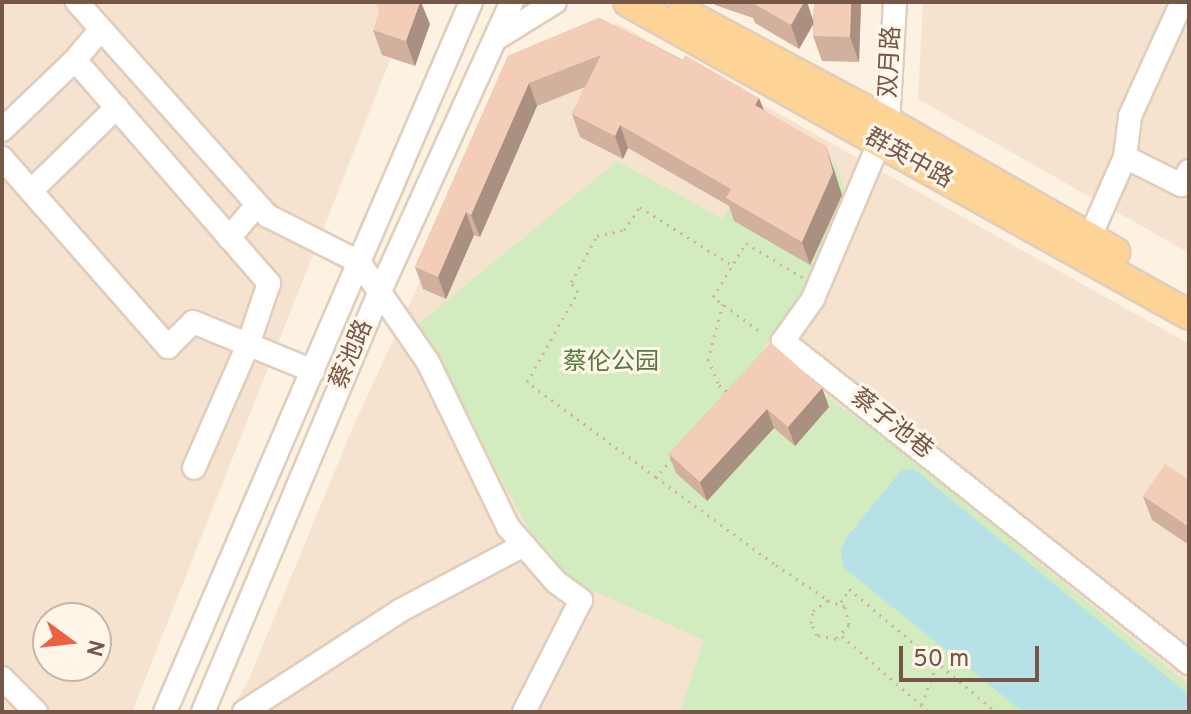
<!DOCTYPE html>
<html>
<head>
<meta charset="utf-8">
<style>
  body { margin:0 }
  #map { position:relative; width:1191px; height:714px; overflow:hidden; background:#fdf1e1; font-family:Overpass,"Noto Sans SC",sans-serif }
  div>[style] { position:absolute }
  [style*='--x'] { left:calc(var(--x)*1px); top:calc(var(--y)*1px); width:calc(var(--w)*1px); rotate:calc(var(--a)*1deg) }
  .residential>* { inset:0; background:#f5e2cf }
  .green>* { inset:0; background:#d2ebbf }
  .water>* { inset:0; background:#b5e1e7 }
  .path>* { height:3px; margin-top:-1.5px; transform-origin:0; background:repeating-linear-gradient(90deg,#d8b09b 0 2px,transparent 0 8px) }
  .roads { filter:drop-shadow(2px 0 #e1cdbc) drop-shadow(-2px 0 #e1cdbc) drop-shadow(0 2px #e1cdbc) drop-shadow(0 -2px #e1cdbc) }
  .minor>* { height:22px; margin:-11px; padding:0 11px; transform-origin:11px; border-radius:11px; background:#fff }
  .major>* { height:28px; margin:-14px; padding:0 14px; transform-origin:14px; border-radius:14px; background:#fed496 }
  .wall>* { inset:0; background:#d1b09d }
  .shaded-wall>* { inset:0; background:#aa9080 }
  .building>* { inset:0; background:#f3cdb7 }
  span { translate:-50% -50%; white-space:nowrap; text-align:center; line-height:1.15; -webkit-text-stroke:6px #fff5e8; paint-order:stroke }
  .street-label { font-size:24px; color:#755647 }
  .park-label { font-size:24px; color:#537b3f }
  .frame { position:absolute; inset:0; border:4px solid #755647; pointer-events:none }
  .north { position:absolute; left:32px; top:602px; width:80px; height:80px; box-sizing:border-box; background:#fff5e8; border:2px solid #c8b5a8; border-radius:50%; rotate:105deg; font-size:22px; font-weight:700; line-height:32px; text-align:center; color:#755647 }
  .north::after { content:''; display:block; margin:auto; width:28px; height:36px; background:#ec6141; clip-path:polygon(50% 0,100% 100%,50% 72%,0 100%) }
  .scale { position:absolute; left:899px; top:646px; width:140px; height:36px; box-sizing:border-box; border:4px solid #755647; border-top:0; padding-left:10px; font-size:24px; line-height:28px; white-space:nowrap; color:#755647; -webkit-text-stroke:6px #fff5e8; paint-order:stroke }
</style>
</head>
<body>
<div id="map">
  <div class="residential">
    <i style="clip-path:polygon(evenodd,2px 2px,413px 2px,132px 712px,2px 712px,2px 2px,48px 618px,96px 618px,96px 666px,48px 666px,48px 618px)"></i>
    <i style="clip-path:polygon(923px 2px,1189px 2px,1189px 253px,918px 99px)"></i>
    <i style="clip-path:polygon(617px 23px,1189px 344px,1189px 712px,231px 712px,248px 681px,353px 427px,518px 69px)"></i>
  </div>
  <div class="green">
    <i style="clip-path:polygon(774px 129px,837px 165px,849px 207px,795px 310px,762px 350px,897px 447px,1189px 685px,1189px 712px,680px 712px,704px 640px,564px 578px,532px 535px,417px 325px,617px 161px,723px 219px)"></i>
  </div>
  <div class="water">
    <i style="clip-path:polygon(914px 469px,1189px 695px,1189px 712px,1023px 712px,843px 567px,841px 552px,846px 538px,901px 471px)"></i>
  </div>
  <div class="path">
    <i style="--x:723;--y:304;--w:57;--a:105.3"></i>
    <i style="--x:708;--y:359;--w:28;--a:67"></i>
    <i style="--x:719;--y:385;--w:11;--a:38"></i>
    <i style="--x:758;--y:330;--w:56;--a:-143.7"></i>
    <i style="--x:713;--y:297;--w:63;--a:-58.6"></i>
    <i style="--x:746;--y:243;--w:66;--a:31.3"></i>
    <i style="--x:672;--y:459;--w:24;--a:132"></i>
    <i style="--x:656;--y:477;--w:149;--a:36.3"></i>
    <i style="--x:776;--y:565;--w:63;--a:33.9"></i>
    <i style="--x:828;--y:600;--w:18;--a:22"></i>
    <i style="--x:845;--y:607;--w:18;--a:77"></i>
    <i style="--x:849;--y:625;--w:19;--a:133"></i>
    <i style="--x:836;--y:639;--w:19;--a:-168"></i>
    <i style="--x:817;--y:635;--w:13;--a:-117"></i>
    <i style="--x:811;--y:623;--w:12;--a:-81"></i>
    <i style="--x:813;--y:611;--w:19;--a:-36"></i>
    <i style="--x:656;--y:477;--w:160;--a:-143.6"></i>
    <i style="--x:527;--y:382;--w:103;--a:-60.5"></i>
    <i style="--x:578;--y:292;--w:12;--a:-125"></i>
    <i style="--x:571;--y:282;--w:53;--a:-60.5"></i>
    <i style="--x:597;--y:236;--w:28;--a:-13"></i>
    <i style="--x:624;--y:230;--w:28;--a:-55"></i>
    <i style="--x:640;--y:207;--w:110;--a:32.4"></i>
    <i style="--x:841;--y:602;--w:15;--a:-58"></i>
    <i style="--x:849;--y:589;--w:192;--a:39.9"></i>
    <i style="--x:842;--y:636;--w:116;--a:41.1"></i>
    <i style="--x:919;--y:712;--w:52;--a:-69.8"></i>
  </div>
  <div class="roads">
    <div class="minor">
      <i style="--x:77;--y:2;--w:287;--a:48.3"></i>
      <i style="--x:268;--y:216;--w:102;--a:26.8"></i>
      <i style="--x:359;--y:262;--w:121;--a:55.4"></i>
      <i style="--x:428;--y:362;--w:183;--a:64.1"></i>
      <i style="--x:508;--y:527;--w:73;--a:48.9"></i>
      <i style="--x:556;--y:582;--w:31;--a:36"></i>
      <i style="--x:581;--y:600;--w:126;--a:117"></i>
      <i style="--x:895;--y:2;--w:120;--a:93.3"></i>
      <i style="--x:888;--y:122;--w:192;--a:113"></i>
      <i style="--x:813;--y:299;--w:52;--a:125.5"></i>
      <i style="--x:783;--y:341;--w:518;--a:38.42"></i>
      <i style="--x:497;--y:38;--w:68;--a:-31.8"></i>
      <i style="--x:75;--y:60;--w:296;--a:49"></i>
      <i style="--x:269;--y:283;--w:65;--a:108.7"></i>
      <i style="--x:248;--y:345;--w:134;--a:113.7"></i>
      <i style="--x:2;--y:130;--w:101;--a:-43.8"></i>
      <i style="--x:75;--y:60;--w:40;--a:-50"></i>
      <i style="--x:1125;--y:157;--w:63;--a:26.6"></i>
      <i style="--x:1181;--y:185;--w:16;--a:-60"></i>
      <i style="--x:2;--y:158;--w:252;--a:48.7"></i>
      <i style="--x:168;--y:347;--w:35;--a:-45"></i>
      <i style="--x:193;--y:322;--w:130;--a:22.2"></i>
      <i style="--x:31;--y:191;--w:120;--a:-44.3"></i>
      <i style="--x:229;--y:238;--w:43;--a:-49.7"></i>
      <i style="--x:1083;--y:253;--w:105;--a:-66.4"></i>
      <i style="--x:1125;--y:157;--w:41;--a:-83"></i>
      <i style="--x:1130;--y:116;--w:125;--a:-65.5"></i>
      <i style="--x:2;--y:678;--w:48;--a:45"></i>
      <i style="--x:165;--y:712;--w:773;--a:-66.68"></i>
      <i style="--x:203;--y:712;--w:457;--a:-67.2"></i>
      <i style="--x:380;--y:291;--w:318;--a:-65.5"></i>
      <i style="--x:244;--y:712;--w:187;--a:-33"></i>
      <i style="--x:401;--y:610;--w:139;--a:-27.9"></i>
    </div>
    <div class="major">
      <i style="--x:628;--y:2;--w:642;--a:29.16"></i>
      <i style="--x:683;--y:12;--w:233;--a:28.2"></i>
      <i style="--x:888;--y:122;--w:262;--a:29.8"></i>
    </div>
  </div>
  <div class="wall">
    <i style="clip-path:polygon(714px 2px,807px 2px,813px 21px,814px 2px,861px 2px,859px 62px,822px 61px,813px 36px,813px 24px,799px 49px,755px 23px,753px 18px,715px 5px)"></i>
    <i style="clip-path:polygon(599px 18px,759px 98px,764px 110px,834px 169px,842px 195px,810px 265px,734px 221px,729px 206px,628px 148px,623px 159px,580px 137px,572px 114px,585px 87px,537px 106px,480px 237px,474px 235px,446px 299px,423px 289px,415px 267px,508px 56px)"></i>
    <i style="clip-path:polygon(430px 24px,415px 66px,382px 55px,373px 30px)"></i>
    <i style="clip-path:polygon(771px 343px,822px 388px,829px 407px,795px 446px,774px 428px,707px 501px,676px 473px,669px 454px)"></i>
    <i style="clip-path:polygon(1189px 480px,1189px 545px,1152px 520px,1143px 496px)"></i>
  </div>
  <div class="shaded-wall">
    <i style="clip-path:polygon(420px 2px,421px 2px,430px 24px,415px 66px,406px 41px)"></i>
    <i style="clip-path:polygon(804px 2px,807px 2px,814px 23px,799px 49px,791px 25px)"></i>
    <i style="clip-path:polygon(851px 2px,861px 2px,859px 62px,850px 37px)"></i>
    <i style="clip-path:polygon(529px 83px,537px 106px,480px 237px,471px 215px)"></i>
    <i style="clip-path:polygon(759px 98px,767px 120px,755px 105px)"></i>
    <i style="clip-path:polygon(620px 125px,628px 148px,623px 159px,615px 136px)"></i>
    <i style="clip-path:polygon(826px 146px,842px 195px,810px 265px,802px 242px)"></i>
    <i style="clip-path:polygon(466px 212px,474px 235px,446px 299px,438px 277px)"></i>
    <i style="clip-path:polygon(822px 388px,829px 407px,795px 446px,788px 427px)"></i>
    <i style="clip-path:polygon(767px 409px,774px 428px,707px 501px,700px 482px)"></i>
  </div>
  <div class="building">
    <i style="clip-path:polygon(376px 2px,420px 2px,406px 41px,373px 30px,379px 12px)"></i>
    <i style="clip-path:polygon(751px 2px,804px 2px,791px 25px)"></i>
    <i style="clip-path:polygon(814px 2px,851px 2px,850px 37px,813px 36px)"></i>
    <i style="clip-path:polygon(599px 18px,682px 60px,685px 55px,759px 98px,755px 105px,826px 146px,833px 172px,802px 242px,726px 198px,731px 189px,620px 125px,615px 136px,572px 114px,601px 55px,529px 83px,471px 215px,466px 212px,438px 277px,415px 267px,508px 56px)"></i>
    <i style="clip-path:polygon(771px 343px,822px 388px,788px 427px,767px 409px,700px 482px,669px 454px)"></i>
    <i style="clip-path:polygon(1165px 464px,1189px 480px,1189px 527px,1143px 496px)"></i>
  </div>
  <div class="street-label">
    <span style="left:892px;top:62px;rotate:-87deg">双月路</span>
    <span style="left:908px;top:160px;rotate:29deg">群英中路</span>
    <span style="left:353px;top:355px;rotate:-67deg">蔡池路</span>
    <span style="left:891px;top:425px;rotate:38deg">蔡子池巷</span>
  </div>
  <div class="park-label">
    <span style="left:611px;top:364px">蔡伦公园</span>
  </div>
  <div class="frame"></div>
  <div class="north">N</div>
  <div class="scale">50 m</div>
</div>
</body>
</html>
